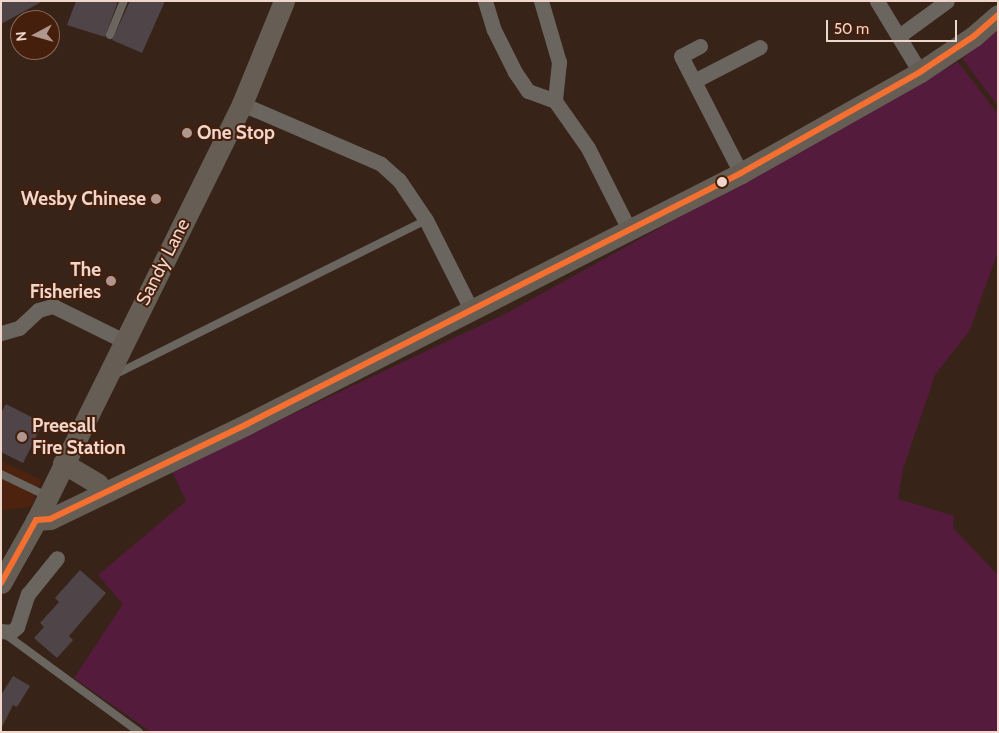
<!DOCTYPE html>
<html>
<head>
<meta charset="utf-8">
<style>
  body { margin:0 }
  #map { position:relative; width:999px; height:733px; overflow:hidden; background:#382319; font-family:Cabin,sans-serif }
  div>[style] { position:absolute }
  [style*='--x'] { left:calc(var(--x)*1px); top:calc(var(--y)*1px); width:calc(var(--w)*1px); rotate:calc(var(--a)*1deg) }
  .built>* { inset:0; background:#4d220e }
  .green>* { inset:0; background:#551b3d }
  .building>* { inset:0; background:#4f4548 }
  .service>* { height:8px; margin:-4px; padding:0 4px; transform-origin:4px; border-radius:4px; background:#6a665f }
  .minor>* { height:15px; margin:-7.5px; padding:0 7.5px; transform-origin:7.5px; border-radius:7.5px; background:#6a665f }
  .secondary>* { height:21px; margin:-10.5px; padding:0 10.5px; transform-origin:10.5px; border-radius:10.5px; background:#665e54 }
  .bus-1>* { height:6px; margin:-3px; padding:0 3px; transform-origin:3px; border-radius:3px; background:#f46f30 }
  .dots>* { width:14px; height:14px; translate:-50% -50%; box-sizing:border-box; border:2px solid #451e0c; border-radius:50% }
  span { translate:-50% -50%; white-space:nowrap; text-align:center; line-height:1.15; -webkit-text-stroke:4px #451e0c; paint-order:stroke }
  .poi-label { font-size:19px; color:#f0d6cb; font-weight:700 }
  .left { translate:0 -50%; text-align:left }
  .right { translate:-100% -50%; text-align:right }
  .street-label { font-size:19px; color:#f0d6cb }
  .frame { position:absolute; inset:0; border:2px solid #f0d6cb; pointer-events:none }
  .north { position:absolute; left:10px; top:10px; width:50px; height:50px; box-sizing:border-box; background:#451e0c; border:1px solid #896858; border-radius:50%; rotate:264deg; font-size:14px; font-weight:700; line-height:20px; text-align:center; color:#f0d6cb }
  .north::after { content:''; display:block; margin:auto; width:18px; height:22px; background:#b0978d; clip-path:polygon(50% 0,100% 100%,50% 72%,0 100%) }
  .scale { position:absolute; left:826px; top:20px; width:131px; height:22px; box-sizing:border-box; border:2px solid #f0d6cb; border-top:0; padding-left:6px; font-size:15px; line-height:18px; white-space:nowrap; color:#f0d6cb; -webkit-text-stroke:4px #451e0c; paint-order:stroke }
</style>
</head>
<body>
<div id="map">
  <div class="built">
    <i style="clip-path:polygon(1px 461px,42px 480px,31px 507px,1px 510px)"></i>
  </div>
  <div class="green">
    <i style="clip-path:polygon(998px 30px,998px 106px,962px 58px)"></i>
    <i style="clip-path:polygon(958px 62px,998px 114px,998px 251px,970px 330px,935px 375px,903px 469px,898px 499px,954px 516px,953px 528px,998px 575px,998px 732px,151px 732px,74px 678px,123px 604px,98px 575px,186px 501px,172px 471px,505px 314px)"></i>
  </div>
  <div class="building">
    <i style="clip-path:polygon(1px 1px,43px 1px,1px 24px)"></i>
    <i style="clip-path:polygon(76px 1px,118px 1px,105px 37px,67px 25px)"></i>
    <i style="clip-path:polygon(130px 1px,165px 1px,142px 53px,112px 40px)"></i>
    <i style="clip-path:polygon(6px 404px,43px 423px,23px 463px,1px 452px,1px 413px)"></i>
    <i style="clip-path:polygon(80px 570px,106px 593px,69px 636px,73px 640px,57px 658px,34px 638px,44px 627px,40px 623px,59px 602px,55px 598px)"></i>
    <i style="clip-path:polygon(13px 676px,30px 686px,17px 707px,13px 705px,1px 729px,1px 695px)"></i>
  </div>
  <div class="service">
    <i style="--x:110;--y:35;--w:37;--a:-68"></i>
    <i style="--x:114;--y:375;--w:348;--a:-26.4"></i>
    <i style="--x:1;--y:474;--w:51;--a:25.6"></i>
    <i style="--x:5;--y:634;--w:166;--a:36.2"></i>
  </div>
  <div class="minor">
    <i style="--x:485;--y:1;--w:30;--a:73"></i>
    <i style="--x:494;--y:30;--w:47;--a:63.4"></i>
    <i style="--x:515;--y:72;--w:23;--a:56"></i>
    <i style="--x:528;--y:91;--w:29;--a:20"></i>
    <i style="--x:555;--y:101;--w:57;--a:54.9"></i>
    <i style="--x:588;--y:148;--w:93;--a:63.2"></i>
    <i style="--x:541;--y:1;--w:64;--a:73.6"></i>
    <i style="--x:559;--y:62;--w:39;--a:96"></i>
    <i style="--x:877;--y:1;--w:83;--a:58.8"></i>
    <i style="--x:899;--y:36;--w:59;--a:-36.1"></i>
    <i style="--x:700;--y:46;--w:21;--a:152"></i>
    <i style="--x:681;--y:56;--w:131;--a:62.9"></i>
    <i style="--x:694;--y:81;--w:74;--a:-27.3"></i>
    <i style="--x:242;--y:104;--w:151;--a:23.3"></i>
    <i style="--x:381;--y:164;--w:24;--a:42"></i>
    <i style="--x:399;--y:180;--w:48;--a:56"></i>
    <i style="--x:426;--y:220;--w:102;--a:63.2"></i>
    <i style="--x:1;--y:333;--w:19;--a:-16"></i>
    <i style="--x:19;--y:328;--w:26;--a:-43"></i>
    <i style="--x:38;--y:310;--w:16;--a:-15"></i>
    <i style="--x:53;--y:306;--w:77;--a:26.2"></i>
    <i style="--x:1;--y:631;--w:10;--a:6"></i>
    <i style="--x:11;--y:632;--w:8;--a:-40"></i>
    <i style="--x:17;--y:627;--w:35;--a:-72"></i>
    <i style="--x:28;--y:594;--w:46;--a:-51.1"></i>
  </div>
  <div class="secondary">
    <i style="--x:63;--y:463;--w:41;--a:31"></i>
    <i style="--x:98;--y:484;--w:10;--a:66"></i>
    <i style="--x:36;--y:520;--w:14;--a:-4"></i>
    <i style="--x:50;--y:519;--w:219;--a:-25.7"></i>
    <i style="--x:247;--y:424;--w:554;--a:-26.93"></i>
    <i style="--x:741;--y:173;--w:206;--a:-29.4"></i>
    <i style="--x:920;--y:72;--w:65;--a:-33.7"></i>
    <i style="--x:974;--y:36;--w:32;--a:-41"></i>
    <i style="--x:1;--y:583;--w:71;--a:-60.6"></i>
    <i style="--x:36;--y:521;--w:465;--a:-63.7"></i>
    <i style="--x:242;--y:104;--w:111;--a:-67.8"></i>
  </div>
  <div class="bus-1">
    <i style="--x:36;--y:520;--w:14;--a:-4"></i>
    <i style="--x:50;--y:519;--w:219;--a:-25.7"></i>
    <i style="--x:247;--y:424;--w:554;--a:-26.93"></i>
    <i style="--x:741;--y:173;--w:206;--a:-29.4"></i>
    <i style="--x:920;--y:72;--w:65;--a:-33.7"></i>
    <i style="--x:974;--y:36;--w:32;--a:-41"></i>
    <i style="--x:1;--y:583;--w:72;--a:-60.9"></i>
  </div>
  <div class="dots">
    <i style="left:187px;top:133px;background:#b0978d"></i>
    <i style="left:722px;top:182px;background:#f0d6cb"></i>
    <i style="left:156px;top:199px;background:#b0978d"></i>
    <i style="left:111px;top:281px;background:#b0978d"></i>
    <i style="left:22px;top:437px;background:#b0978d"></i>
  </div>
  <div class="poi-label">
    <span class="left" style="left:197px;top:133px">One Stop</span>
    <span class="right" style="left:146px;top:199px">Wesby Chinese</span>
    <span class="right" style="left:101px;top:281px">The<br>Fisheries</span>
    <span class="left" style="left:32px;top:437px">Preesall<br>Fire Station</span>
  </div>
  <div class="street-label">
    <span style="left:163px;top:262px;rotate:-63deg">Sandy Lane</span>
  </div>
  <div class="frame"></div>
  <div class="north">N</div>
  <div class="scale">50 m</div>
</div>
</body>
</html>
